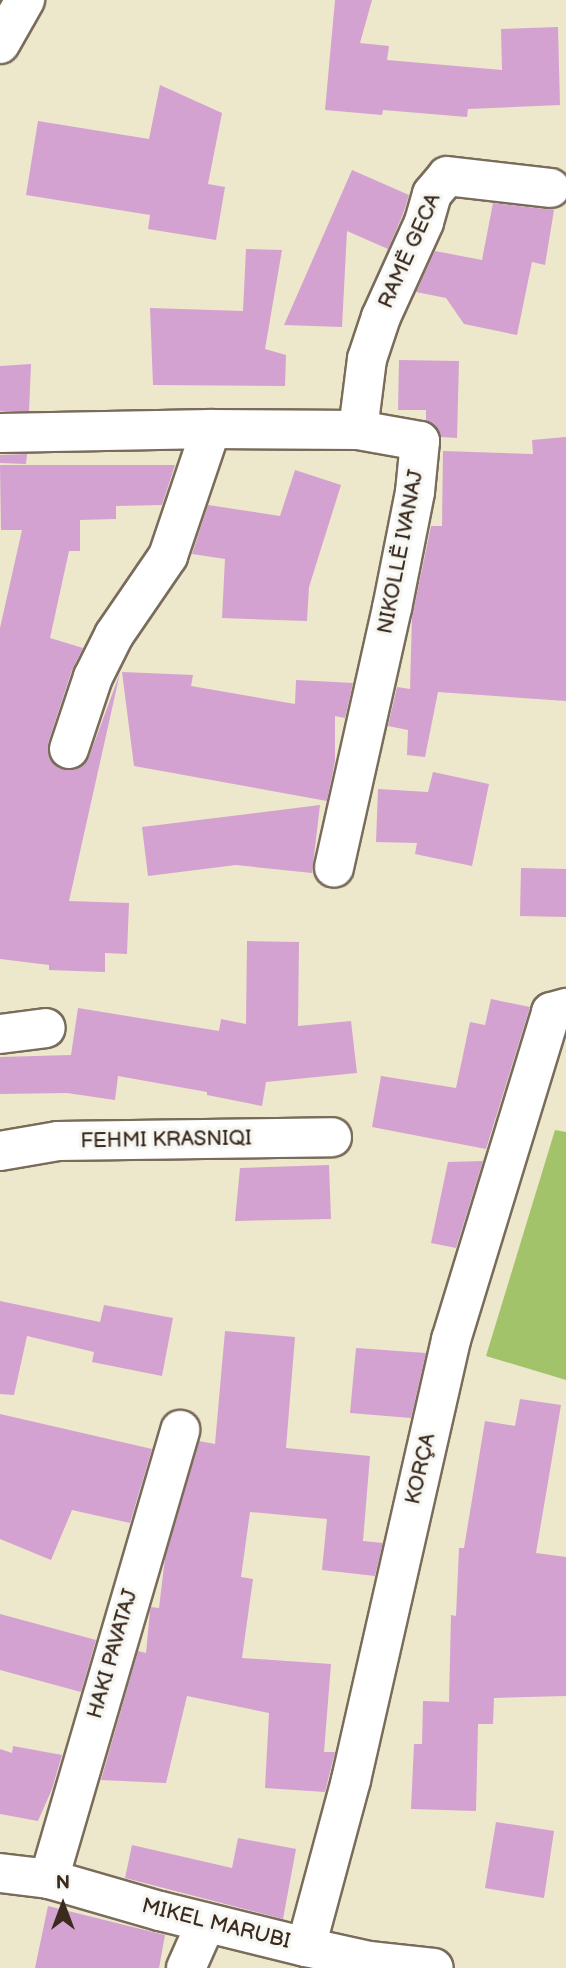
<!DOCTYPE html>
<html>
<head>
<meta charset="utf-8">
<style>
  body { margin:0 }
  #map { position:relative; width:566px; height:1968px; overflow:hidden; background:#ede7cc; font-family:"Balsamiq Sans",sans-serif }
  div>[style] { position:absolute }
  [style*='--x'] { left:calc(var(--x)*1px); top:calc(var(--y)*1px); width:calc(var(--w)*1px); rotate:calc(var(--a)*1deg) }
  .green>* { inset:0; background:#a3c36b }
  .building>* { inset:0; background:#d4a2d0 }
  .roads { filter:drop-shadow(2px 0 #796c5b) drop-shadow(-2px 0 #796c5b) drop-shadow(0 2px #796c5b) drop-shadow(0 -2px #796c5b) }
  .minor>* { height:38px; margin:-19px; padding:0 19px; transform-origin:19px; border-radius:19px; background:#fff }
  .tertiary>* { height:38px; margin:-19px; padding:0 19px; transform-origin:19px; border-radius:19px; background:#fff }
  span { translate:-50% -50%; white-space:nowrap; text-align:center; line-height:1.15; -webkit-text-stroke:7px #f6f6f2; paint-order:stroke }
  .street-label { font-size:21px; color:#3b2a1e }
  .north { position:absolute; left:28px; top:1870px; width:70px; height:70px; -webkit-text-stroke:5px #f6f6f2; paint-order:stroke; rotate:0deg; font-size:19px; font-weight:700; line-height:28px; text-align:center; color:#3b2a1e }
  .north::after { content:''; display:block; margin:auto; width:24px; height:32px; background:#3b2a1e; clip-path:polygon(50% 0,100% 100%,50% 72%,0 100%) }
</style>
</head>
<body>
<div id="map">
  <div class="green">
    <i style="clip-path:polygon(555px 1130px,566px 1132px,566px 1380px,486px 1356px)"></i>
  </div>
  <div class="building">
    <i style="clip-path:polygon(335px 0,372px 0,360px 43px,389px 46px,387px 60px,502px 70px,501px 29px,558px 27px,560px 105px,468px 109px,467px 117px,383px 110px,382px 115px,325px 110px)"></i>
    <i style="clip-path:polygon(160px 85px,222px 113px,208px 184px,225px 187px,216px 240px,148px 229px,150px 215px,26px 195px,38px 121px,149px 139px)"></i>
    <i style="clip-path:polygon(352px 170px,409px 195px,403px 214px,388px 249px,347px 231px,342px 327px,284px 325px)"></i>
    <i style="clip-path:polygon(493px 203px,554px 210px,545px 265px,532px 262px,517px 335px,464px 324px,446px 298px,416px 292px,435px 251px,482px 260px)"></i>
    <i style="clip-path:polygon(246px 249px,282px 250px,265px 349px,286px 355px,285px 386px,153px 385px,150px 308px,243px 311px)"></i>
    <i style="clip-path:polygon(399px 360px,459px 361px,457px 438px,441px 437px,434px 424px,426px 420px,426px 410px,398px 410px)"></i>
    <i style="clip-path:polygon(31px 364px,29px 411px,0 411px,0 366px)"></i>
    <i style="clip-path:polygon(566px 437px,566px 701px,438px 692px,425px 757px,407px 755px,408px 730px,388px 726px,397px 687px,410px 689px,412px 617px,431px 526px,442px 526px,443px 451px,533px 454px,532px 440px)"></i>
    <i style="clip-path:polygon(27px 454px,26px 464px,0 463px,0 455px)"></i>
    <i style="clip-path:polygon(0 465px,175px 465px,162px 505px,116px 506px,116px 519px,80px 520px,80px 551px,69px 551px,50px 638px,83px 648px,72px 670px,48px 743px,48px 754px,53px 764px,61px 769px,74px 770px,84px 765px,89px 757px,120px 673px,69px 901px,129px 903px,127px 954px,105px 953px,105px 972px,49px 970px,49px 965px,0 959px,0 628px,22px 530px,1px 530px)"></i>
    <i style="clip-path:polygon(295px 470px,341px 485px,309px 587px,307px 621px,222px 618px,225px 559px,192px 554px,208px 505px,280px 516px)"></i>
    <i style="clip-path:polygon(122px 672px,193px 675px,191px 686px,295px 704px,296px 680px,353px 683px,345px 718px,335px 716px,335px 761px,327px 801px,134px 766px)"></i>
    <i style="clip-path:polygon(433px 772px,489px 784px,472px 866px,415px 854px,417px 843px,376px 842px,378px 789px,428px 792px)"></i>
    <i style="clip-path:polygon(320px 805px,312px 873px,236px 865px,148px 876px,142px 827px)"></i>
    <i style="clip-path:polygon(521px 868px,566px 869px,566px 917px,520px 916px)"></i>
    <i style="clip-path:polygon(247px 941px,299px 942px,298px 1026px,351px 1021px,357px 1073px,266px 1082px,262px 1106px,207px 1095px,207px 1092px,118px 1076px,115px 1100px,67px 1093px,0 1094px,0 1057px,71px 1055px,78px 1008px,219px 1031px,221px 1019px,246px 1024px)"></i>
    <i style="clip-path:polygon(491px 999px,530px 1007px,486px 1149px,372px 1127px,381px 1076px,456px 1088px,470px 1022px,485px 1025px)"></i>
    <i style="clip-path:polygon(483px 1161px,456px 1248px,431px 1243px,448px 1162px)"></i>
    <i style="clip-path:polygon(329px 1165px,331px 1219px,235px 1221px,240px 1168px)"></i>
    <i style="clip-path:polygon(0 1301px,100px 1322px,104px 1305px,173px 1318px,162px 1376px,92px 1362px,94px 1352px,27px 1336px,14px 1395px,0 1394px)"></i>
    <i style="clip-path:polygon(225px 1331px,295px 1337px,286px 1448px,370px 1456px,363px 1541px,383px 1543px,375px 1576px,322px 1570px,327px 1519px,250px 1512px,241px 1577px,253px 1579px,242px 1658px,331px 1664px,324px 1752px,335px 1752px,325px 1792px,265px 1788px,269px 1713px,187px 1696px,166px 1783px,101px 1780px,138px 1651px,146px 1653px,150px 1611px,151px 1607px,159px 1608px,165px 1558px,199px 1441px,215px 1444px)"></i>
    <i style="clip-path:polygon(356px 1348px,426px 1353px,411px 1418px,350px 1413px)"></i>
    <i style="clip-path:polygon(520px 1399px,561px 1405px,536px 1553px,566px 1557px,566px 1696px,494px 1698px,493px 1724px,478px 1724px,476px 1811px,411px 1809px,414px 1744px,422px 1744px,423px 1701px,449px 1702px,451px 1615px,456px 1616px,459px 1548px,464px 1548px,485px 1421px,515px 1426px)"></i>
    <i style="clip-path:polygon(0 1414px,152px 1449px,130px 1523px,72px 1510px,51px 1560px,0 1539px)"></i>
    <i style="clip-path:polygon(0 1614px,96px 1640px,81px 1692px,0 1670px)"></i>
    <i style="clip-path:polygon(13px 1746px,62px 1755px,52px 1789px,38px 1821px,0 1814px,0 1749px,12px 1753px)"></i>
    <i style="clip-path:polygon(496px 1822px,554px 1831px,544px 1898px,485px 1888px)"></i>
    <i style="clip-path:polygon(238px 1838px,296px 1849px,283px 1919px,125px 1878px,132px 1845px,232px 1868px)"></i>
    <i style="clip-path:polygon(48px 1906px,165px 1935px,159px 1968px,35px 1968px)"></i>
  </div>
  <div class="roads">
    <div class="minor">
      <i style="--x:358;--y:430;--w:72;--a:-82.8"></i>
      <i style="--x:367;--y:359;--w:44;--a:-71.6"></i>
      <i style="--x:381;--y:317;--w:104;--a:-65.6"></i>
      <i style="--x:424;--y:222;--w:29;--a:-74"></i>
      <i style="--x:432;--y:194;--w:23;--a:-50"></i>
      <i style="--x:447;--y:176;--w:104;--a:6.6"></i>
      <i style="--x:0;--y:433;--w:211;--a:-1.1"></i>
      <i style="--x:211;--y:429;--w:147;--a:0.4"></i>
      <i style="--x:358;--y:430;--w:63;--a:10.1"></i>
      <i style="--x:420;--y:441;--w:51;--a:95.6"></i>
      <i style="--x:415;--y:492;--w:118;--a:101.2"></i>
      <i style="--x:392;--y:608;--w:266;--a:102.6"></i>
      <i style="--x:69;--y:749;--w:76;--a:-71.6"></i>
      <i style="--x:93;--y:677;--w:47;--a:-63.4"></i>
      <i style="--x:114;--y:635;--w:96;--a:-55.6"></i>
      <i style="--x:168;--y:556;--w:134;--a:-71.3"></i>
      <i style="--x:0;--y:1034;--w:46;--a:-7.4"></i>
      <i style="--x:0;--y:1151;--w:59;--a:-9.8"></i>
      <i style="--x:58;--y:1141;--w:274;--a:-0.8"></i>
      <i style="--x:0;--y:1873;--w:49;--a:7"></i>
      <i style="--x:49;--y:1879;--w:116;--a:16.1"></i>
      <i style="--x:160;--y:1911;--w:150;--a:13.9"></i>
      <i style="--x:306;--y:1947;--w:65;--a:12.5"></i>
      <i style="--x:369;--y:1961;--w:65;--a:6.1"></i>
      <i style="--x:49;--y:1879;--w:468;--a:-73.7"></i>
      <i style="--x:306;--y:1947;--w:173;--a:-74.9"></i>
      <i style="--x:351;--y:1780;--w:451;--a:-77.2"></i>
      <i style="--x:451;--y:1340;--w:343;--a:-73"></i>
      <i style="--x:551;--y:1012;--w:16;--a:-15"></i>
      <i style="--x:186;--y:1968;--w:49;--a:-66"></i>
    </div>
    <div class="tertiary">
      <i style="--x:0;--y:44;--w:51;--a:-60.4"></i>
    </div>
  </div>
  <div class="street-label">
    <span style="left:410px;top:251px;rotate:-66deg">RAMË GECA</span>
    <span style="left:401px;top:552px;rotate:-79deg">NIKOLLË IVANAJ</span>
    <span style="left:166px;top:1140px;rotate:-1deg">FEHMI KRASNIQI</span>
    <span style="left:421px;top:1469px;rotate:-77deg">KORÇA</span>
    <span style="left:113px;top:1654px;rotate:-74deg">HAKI PAVATAJ</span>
    <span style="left:216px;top:1924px;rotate:14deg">MIKEL MARUBI</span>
  </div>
  <div class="north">N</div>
</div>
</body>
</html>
